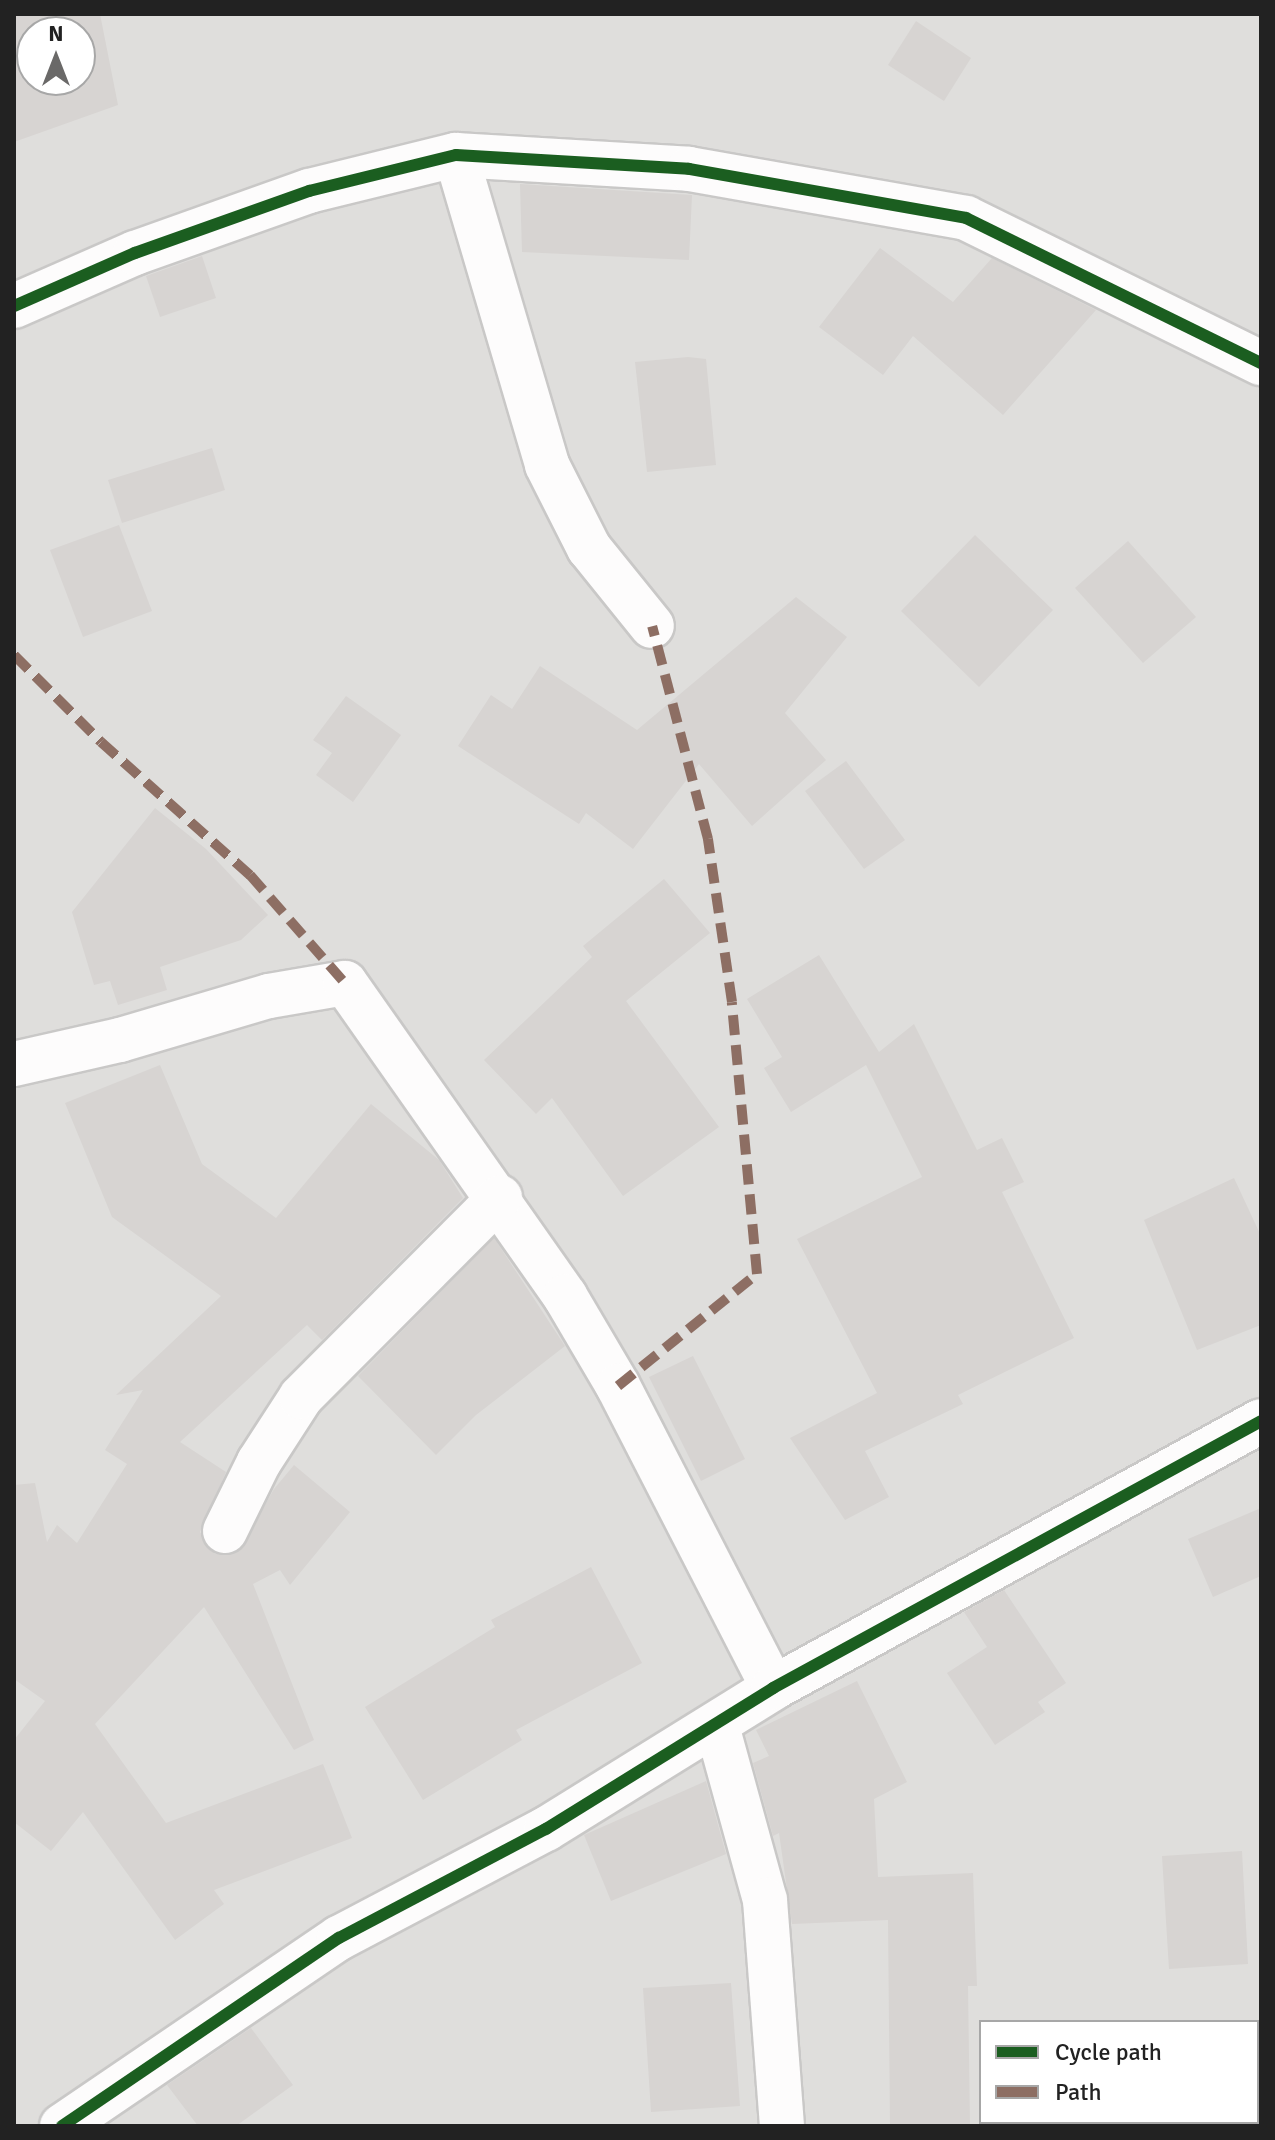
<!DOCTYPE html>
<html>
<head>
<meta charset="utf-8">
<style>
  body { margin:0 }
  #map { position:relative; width:1275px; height:2140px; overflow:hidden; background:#f0eeeb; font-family:Signika,sans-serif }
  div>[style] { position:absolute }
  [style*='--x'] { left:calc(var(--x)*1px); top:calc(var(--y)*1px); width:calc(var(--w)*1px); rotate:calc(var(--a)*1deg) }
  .residential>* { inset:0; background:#dfdedc }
  .building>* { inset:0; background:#d7d4d2 }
  .roads { filter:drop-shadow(2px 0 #c9c8c7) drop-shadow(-2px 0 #c9c8c7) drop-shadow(0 2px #c9c8c7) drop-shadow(0 -2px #c9c8c7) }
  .minor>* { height:44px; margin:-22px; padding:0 22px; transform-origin:22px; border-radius:22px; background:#fdfcfc }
  .quiet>* { height:10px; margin-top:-5px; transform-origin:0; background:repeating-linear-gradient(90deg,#8d6e63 0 20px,transparent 0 30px) }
  .cycleway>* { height:12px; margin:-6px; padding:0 6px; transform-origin:6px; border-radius:6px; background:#1b5e20 }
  span { translate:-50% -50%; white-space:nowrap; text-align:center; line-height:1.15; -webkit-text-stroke:6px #fff; paint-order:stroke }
  .frame { position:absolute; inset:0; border:16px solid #222; pointer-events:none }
  .legend { position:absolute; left:979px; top:2020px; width:280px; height:104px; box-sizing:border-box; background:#fff; border:2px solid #a7a7a7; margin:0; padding:10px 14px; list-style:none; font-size:24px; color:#222 }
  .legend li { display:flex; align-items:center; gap:16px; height:40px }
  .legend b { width:40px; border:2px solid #a7a7a7 }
  .north { position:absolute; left:16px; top:16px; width:80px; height:80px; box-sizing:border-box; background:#fff; border:2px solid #a7a7a7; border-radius:50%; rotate:0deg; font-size:22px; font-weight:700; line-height:32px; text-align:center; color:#222 }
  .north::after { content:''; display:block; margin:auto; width:28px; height:36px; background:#6a6968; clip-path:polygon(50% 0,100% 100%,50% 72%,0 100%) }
</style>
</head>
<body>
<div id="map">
  <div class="residential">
    <i style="clip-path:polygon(evenodd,14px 14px,1261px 14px,1261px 2126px,14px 2126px,14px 14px,32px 32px,80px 32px,80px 80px,32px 80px,32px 32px,14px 14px,981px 2022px,1257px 2022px,1257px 2122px,981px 2122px,981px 2022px)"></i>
  </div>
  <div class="building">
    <i style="clip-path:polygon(evenodd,14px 14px,100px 14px,118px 105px,14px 142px,14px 14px,32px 32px,80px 32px,80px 80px,32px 80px,32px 32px)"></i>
    <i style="clip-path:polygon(916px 21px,971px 58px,944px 101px,888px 65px)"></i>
    <i style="clip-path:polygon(520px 184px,692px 195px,689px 260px,522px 252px)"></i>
    <i style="clip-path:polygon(880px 248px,953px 302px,992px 258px,1096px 310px,1003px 415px,913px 336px,883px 375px,819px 327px)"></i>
    <i style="clip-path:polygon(202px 256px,216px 298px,160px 317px,146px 276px)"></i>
    <i style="clip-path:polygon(688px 357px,706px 359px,716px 465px,647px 472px,635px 362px)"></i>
    <i style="clip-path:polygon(212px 448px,225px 490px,122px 523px,108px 480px)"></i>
    <i style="clip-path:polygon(119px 525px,152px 611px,83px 637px,50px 550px)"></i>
    <i style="clip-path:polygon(975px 535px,1053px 610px,979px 687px,901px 611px)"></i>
    <i style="clip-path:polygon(1128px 541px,1196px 617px,1143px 663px,1075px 588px)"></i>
    <i style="clip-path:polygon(796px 597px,847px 637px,785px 713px,826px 760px,752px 826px,699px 764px,633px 849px,586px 813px,579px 824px,458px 746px,491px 695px,512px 709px,540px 666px,637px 730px)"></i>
    <i style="clip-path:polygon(346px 696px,401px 735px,353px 802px,316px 775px,332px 753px,313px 740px)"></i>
    <i style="clip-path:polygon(846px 761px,905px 840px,864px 869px,805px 791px)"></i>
    <i style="clip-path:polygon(155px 808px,206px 849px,268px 915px,241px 940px,160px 967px,167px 990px,118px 1005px,110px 981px,94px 985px,72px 912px)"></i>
    <i style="clip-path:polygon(664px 879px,710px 933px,626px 1001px,719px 1127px,623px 1196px,552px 1098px,536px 1114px,484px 1060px,592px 957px,583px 946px)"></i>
    <i style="clip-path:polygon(819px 955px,879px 1052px,914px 1024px,977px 1150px,1002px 1138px,1024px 1182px,1002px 1192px,1074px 1338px,958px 1395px,963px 1404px,865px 1451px,889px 1497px,845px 1520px,790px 1438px,877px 1393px,797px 1239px,922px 1177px,866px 1065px,791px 1112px,764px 1068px,782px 1057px,747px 999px)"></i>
    <i style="clip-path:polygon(160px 1065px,202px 1164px,276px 1218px,371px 1104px,439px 1160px,463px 1198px,322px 1340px,307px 1325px,180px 1442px,226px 1472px,200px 1532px,215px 1554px,239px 1551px,274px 1489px,294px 1465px,350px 1512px,290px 1585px,280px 1570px,253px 1584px,314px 1740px,294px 1750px,204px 1607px,95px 1724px,166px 1823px,323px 1764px,352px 1838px,214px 1890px,224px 1904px,175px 1940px,83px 1812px,51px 1851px,14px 1822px,14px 1740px,45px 1701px,14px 1679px,14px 1485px,35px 1483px,47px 1542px,57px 1525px,77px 1543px,127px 1464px,105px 1450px,143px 1390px,116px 1395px,221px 1296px,112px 1217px,65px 1103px)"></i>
    <i style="clip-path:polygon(1234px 1178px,1261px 1236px,1261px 1325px,1197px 1350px,1144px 1220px)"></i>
    <i style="clip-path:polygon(494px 1238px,565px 1346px,476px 1415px,436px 1455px,358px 1376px)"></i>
    <i style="clip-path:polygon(693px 1356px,745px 1459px,701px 1481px,649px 1377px)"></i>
    <i style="clip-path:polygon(1261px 1508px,1261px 1576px,1213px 1597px,1188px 1539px)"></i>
    <i style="clip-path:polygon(591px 1567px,642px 1663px,516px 1730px,522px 1740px,423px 1800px,365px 1707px,495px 1627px,491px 1620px)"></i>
    <i style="clip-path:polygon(1004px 1590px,1066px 1683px,1038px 1702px,1045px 1712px,995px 1745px,947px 1673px,987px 1647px,964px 1612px)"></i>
    <i style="clip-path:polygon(857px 1681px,907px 1782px,874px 1799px,878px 1877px,973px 1873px,977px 1986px,968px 1986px,970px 2126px,890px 2126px,888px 1920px,792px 1924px,779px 1833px,773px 1836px,753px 1763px,769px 1756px,756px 1730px)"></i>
    <i style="clip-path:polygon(706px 1781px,726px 1854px,611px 1901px,584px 1835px)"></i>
    <i style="clip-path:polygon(1242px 1851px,1248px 1964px,1169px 1969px,1162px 1856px)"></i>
    <i style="clip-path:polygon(731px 1983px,740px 2106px,651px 2112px,643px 1988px)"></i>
    <i style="clip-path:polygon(251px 2028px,293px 2085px,236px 2126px,198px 2126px,167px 2085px)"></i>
  </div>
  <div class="roads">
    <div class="minor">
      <i style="--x:456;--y:155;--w:323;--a:73.6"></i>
      <i style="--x:547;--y:465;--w:93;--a:63.2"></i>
      <i style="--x:589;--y:548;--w:100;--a:51.1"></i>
      <i style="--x:14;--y:306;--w:132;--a:-23.7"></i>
      <i style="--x:135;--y:253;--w:185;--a:-19.6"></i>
      <i style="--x:309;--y:191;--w:151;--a:-13.8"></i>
      <i style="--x:456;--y:155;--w:233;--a:3.4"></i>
      <i style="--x:689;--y:169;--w:281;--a:10"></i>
      <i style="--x:966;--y:218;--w:329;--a:26.2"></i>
      <i style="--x:14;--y:1064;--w:109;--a:-12.8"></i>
      <i style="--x:120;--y:1040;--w:155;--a:-16.5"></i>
      <i style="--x:269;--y:996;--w:77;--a:-9.7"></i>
      <i style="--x:345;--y:983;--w:383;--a:54.9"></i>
      <i style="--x:565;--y:1296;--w:104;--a:59.5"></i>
      <i style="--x:618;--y:1386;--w:339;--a:62.8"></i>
      <i style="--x:225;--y:1531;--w:77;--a:-63.8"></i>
      <i style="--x:259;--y:1462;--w:77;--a:-57.1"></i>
      <i style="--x:301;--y:1397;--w:282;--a:-45.1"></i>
      <i style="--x:717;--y:1726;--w:180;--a:74.6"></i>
      <i style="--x:765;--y:1900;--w:227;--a:85.7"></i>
      <i style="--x:62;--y:2126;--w:335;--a:-34.2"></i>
      <i style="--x:339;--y:1938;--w:234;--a:-27.8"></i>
      <i style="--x:546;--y:1829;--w:267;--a:-31.8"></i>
      <i style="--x:773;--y:1688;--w:556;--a:-28.68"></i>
    </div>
  </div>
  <div class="quiet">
    <i style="--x:14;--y:655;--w:123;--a:45"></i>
    <i style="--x:101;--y:742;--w:200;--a:41.8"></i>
    <i style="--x:250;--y:875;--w:144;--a:48.7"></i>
    <i style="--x:618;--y:1386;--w:179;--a:-38.9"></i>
    <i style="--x:757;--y:1274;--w:273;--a:-95.3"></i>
    <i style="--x:732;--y:1002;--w:165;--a:-98.4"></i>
    <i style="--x:708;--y:839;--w:220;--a:-104.7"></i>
  </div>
  <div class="cycleway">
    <i style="--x:14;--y:306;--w:132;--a:-23.7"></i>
    <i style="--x:135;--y:253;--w:185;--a:-19.6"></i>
    <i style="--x:309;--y:191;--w:151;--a:-13.8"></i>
    <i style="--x:456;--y:155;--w:233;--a:3.4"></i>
    <i style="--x:689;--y:169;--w:281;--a:10"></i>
    <i style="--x:966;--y:218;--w:329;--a:26.2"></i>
    <i style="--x:62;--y:2126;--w:335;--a:-34.2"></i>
    <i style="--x:339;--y:1938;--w:234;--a:-27.8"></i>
    <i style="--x:546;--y:1829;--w:267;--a:-31.8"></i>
    <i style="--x:773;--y:1688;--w:556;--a:-28.68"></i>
  </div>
  <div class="frame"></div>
  <ul class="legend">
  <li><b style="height:10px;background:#1b5e20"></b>Cycle path</li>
  <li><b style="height:10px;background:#8d6e63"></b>Path</li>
  </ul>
  <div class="north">N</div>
</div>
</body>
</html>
